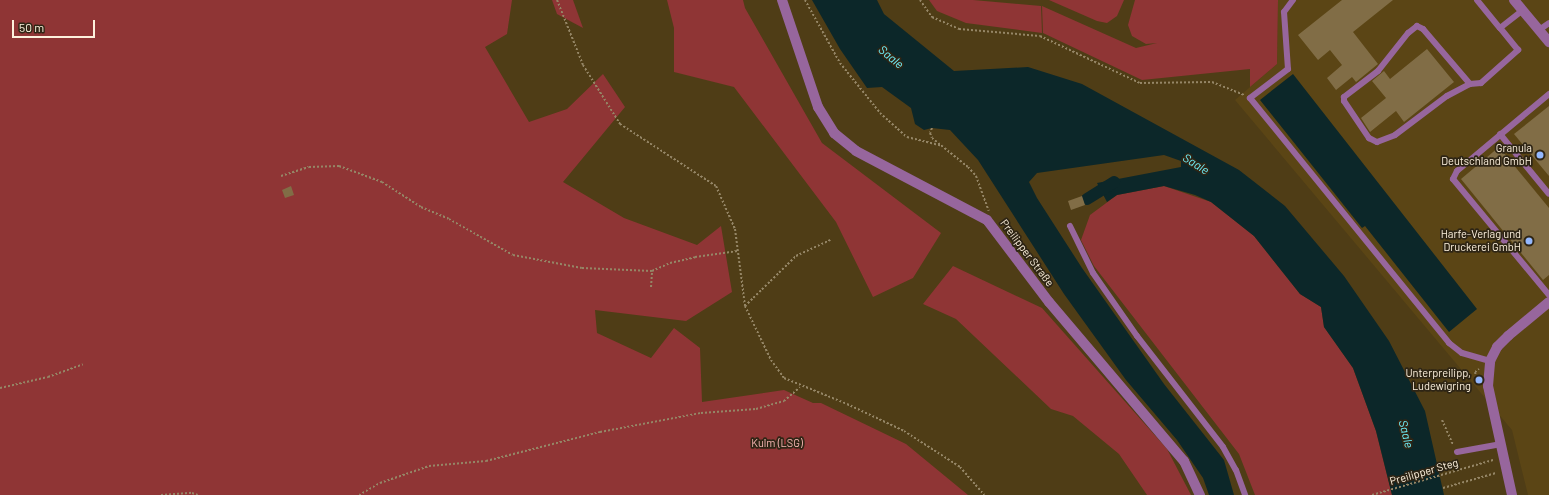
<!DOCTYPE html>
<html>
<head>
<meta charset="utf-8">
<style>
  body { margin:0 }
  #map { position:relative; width:1549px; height:495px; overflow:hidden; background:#4f3d16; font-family:Barlow,sans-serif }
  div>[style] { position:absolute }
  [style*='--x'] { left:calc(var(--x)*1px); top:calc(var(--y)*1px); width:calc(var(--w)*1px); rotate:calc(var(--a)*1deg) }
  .built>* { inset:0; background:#5b4515 }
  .green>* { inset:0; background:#8f3535 }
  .water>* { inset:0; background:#0c2729 }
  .canal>* { height:12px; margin:-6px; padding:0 6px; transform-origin:6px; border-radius:6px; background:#0c2729 }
  .building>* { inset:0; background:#816d46 }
  .path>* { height:2px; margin-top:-1px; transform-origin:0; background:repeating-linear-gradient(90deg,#958666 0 2px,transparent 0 4px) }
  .lane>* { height:6px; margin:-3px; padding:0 3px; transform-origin:3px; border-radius:3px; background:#97669d }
  .street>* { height:10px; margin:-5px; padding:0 5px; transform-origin:5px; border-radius:5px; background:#97669d }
  .dots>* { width:11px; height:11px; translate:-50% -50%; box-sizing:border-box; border:2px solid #2e2515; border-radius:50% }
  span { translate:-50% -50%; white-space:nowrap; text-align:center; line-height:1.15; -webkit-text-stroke:3.5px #2e2515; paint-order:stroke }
  .poi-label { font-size:11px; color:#fdf1dd }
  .right { translate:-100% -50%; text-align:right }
  .street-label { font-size:11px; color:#fdf1dd }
  .park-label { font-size:11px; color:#f7b6b2 }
  .water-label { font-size:12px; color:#6eeffa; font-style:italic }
  .scale { position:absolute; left:12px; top:20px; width:83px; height:18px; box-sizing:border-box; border:2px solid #fdf1dd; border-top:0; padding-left:5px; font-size:12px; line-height:14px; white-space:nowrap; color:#fdf1dd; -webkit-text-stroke:3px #2e2515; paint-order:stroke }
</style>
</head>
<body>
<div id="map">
  <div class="built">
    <i style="clip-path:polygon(1278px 0,1549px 0,1549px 495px,1528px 495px,1512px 430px,1235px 100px,1277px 64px)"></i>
  </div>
  <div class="green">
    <i style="clip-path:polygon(0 0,512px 0,507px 34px,485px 47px,529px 122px,567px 109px,603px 74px,625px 107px,563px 182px,624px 218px,697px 245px,721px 226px,732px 292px,686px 321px,595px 310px,597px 333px,651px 358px,674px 328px,700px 348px,702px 402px,784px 390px,813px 403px,821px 403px,906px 444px,968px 495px,0 495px)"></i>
    <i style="clip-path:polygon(552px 0,573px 0,583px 28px,557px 14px)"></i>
    <i style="clip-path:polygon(667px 0,743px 0,745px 8px,822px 143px,941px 233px,913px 278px,873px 297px,836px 222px,734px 87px,674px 72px,674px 28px)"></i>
    <i style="clip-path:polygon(929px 0,973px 0,1041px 6px,1042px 33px,966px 23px,937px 11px)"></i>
    <i style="clip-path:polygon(1049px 0,1124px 0,1117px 16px,1107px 23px,1097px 21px)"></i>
    <i style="clip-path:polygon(1135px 0,1278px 0,1277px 64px,1250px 87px,1250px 69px,1142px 80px,1043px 33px,1042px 6px,1136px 48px,1157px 43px,1146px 44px,1132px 36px,1128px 25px)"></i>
    <i style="clip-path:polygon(1164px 186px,1211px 202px,1254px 236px,1300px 294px,1321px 307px,1324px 327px,1353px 368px,1376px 431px,1392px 495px,1255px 495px,1239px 454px,1094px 266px,1081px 240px,1090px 215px,1117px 195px)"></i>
    <i style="clip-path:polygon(953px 266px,1042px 308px,1167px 449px,1191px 495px,1147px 495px,1119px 454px,1073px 416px,1051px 409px,956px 319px,923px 304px)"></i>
  </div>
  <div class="water">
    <i style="clip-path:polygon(812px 0,877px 0,884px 14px,954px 71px,1028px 67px,1082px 84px,1239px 170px,1285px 206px,1344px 276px,1389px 341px,1425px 411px,1444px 495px,1392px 495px,1376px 431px,1353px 368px,1324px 327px,1321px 307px,1300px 294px,1254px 236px,1211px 202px,1195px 195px,1164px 186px,1117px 195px,1107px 202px,1097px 183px,1181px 167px,1181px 161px,1164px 155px,1037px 173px,1029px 182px,1037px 198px,1082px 268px,1164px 384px,1224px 460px,1234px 495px,1209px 495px,1203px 478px,1177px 440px,1126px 380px,1064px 294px,978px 160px,950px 130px,932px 128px,924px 130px,915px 124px,911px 108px,882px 87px,867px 88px,840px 49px)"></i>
    <i style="clip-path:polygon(1293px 74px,1477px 309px,1449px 332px,1365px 226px,1362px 228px,1260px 100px)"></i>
  </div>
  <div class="canal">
    <i style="--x:1087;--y:199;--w:32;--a:-32"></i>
  </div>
  <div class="building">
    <i style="clip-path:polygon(1342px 0,1393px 0,1353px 32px,1378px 64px,1356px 82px,1352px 77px,1336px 90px,1327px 78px,1342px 65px,1330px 50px,1318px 60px,1298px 35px)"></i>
    <i style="clip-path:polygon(1427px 49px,1454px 82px,1404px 122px,1396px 111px,1370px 132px,1361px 118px,1386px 98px,1372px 81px,1384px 71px,1390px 79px)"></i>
    <i style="clip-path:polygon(1549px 106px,1549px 176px,1514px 134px)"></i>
    <i style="clip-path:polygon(1499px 147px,1549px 208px,1549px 275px,1543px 280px,1461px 179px)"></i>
    <i style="clip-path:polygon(291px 186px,294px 195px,285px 198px,282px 190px)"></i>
    <i style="clip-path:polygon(1082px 196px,1085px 205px,1071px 210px,1068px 201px)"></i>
  </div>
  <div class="path">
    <i style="--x:557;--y:0;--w:70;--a:68.2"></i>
    <i style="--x:583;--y:65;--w:70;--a:57.9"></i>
    <i style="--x:620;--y:124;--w:114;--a:32.9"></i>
    <i style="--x:716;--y:186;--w:47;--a:66.2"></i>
    <i style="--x:735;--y:229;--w:78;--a:82.6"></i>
    <i style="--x:745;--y:306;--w:60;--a:64.3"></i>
    <i style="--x:771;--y:360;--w:22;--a:54"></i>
    <i style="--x:784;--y:378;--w:68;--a:22.4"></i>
    <i style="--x:847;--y:404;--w:63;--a:25.3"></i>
    <i style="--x:904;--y:431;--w:67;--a:32.7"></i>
    <i style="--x:960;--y:467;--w:37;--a:49"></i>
    <i style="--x:805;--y:0;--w:72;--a:60.9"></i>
    <i style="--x:840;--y:63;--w:64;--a:51.3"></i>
    <i style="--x:880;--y:113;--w:36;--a:42"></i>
    <i style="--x:907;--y:137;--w:36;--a:14"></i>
    <i style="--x:920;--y:0;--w:21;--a:55"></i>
    <i style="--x:932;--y:17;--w:30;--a:24"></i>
    <i style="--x:959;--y:29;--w:81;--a:4.9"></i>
    <i style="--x:1040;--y:36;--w:110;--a:25.2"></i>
    <i style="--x:1140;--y:83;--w:72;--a:-0.8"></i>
    <i style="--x:1212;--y:82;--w:35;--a:22"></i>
    <i style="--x:932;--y:128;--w:5;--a:112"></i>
    <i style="--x:930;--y:133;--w:5;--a:68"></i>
    <i style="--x:932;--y:138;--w:46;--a:38.9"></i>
    <i style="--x:968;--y:167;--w:12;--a:48"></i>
    <i style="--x:976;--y:176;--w:37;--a:70"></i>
    <i style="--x:281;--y:176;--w:29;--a:-18"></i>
    <i style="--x:309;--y:167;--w:30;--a:-2"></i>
    <i style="--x:339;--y:166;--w:46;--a:20.4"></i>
    <i style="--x:382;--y:182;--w:46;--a:32.7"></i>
    <i style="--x:421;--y:207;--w:30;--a:23"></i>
    <i style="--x:449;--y:219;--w:73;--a:29.4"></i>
    <i style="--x:513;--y:255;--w:70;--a:10.7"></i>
    <i style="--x:582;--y:268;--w:70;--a:2.5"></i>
    <i style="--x:652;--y:271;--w:20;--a:-24"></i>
    <i style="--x:670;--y:263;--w:26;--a:-13"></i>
    <i style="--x:695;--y:257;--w:43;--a:-7.9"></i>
    <i style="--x:651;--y:287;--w:16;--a:-86"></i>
    <i style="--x:745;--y:306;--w:71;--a:-44.4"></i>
    <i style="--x:796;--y:256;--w:38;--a:-25"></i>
    <i style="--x:1477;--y:382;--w:10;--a:-101"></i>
    <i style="--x:1475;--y:372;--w:5;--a:-37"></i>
    <i style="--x:0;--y:388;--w:49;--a:-12.9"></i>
    <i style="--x:48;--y:377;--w:37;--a:-20"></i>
    <i style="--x:1442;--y:420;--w:27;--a:66"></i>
    <i style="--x:1443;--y:488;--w:55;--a:-15.8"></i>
    <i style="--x:161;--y:495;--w:31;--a:-4"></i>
    <i style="--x:192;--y:493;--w:6;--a:18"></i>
    <i style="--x:359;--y:495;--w:24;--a:-30"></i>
    <i style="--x:380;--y:483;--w:52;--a:-19.1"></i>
    <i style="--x:429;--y:466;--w:57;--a:-5"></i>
    <i style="--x:486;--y:461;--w:118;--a:-14.3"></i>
    <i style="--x:600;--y:432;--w:103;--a:-10.7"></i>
    <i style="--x:701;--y:413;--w:55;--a:-4.2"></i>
    <i style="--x:756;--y:409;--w:29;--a:-16"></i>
    <i style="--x:784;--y:401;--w:21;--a:-41"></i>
    <i style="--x:1372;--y:495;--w:126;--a:-16.1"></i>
  </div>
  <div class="lane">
    <i style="--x:1293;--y:0;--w:15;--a:127"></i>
    <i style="--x:1284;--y:12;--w:57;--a:86"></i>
    <i style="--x:1288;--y:69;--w:48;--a:142.7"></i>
    <i style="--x:1250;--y:98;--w:316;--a:50.9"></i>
    <i style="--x:1449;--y:343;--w:16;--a:38"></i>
    <i style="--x:1462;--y:353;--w:29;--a:16"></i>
    <i style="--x:1477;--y:0;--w:36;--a:51"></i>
    <i style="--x:1539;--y:30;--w:12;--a:-35"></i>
    <i style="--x:1470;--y:84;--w:72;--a:-130.5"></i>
    <i style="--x:1423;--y:29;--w:7;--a:-153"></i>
    <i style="--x:1417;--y:26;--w:11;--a:142"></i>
    <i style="--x:1408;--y:33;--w:48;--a:128.3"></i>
    <i style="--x:1378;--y:71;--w:43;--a:142.6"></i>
    <i style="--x:1344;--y:97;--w:4;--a:90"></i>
    <i style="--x:1344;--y:101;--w:45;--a:56"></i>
    <i style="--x:1369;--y:138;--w:9;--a:27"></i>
    <i style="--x:1377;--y:142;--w:19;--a:-21"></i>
    <i style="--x:1395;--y:135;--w:65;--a:-36.9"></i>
    <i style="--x:1447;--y:96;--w:26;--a:-28"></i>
    <i style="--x:1470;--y:84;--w:11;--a:-5"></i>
    <i style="--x:1481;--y:83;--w:50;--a:-41.7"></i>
    <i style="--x:1518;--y:50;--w:28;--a:-129"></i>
    <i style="--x:1500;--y:28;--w:29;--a:-38"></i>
    <i style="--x:1549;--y:94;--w:120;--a:140.1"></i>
    <i style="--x:1457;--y:171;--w:9;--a:117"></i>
    <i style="--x:1453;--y:179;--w:151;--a:50.4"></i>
    <i style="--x:1500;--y:134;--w:77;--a:50.8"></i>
    <i style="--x:1070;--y:226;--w:52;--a:63.9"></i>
    <i style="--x:1093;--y:273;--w:77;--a:55.1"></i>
    <i style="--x:1137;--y:336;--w:140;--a:52.2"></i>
    <i style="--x:1223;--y:447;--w:26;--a:61"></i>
    <i style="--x:1236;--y:470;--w:27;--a:70"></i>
    <i style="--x:1457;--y:452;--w:45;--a:-10.3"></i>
  </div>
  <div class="street">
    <i style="--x:782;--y:0;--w:113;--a:71.4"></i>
    <i style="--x:818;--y:107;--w:31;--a:58"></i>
    <i style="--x:834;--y:133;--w:28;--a:39"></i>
    <i style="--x:856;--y:151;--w:148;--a:27.8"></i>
    <i style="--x:987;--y:220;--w:103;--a:52.9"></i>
    <i style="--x:1049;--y:302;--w:209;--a:49.7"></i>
    <i style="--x:1184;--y:461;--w:38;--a:65"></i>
    <i style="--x:1514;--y:0;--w:55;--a:50.2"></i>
    <i style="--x:1512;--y:495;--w:112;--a:-102.4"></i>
    <i style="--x:1488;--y:386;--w:25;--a:-85"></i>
    <i style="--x:1490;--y:361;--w:16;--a:-63"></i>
    <i style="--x:1497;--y:347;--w:16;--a:-45"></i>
    <i style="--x:1508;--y:336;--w:53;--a:-39.7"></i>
  </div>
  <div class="dots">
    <i style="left:1540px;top:155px;background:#93b7fd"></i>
    <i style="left:1529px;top:241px;background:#93b7fd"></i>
    <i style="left:1479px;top:380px;background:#93b7fd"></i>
  </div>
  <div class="poi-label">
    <span class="right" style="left:1532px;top:155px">Granula<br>Deutschland GmbH</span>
    <span class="right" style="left:1521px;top:241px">Harfe-Verlag und<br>Druckerei GmbH</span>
    <span class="right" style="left:1471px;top:380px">Unterpreilipp,<br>Ludewigring</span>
  </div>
  <div class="street-label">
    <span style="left:1027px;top:253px;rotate:53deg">Preilipper Straße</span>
    <span style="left:1424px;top:472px;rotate:-16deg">Preilipper Steg</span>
  </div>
  <div class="park-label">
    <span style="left:777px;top:443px">Kulm (LSG)</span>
  </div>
  <div class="water-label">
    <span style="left:891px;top:57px;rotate:40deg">Saale</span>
    <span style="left:1196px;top:164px;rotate:32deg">Saale</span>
    <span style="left:1406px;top:434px;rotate:76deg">Saale</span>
  </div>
  <div class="scale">50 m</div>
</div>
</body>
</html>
